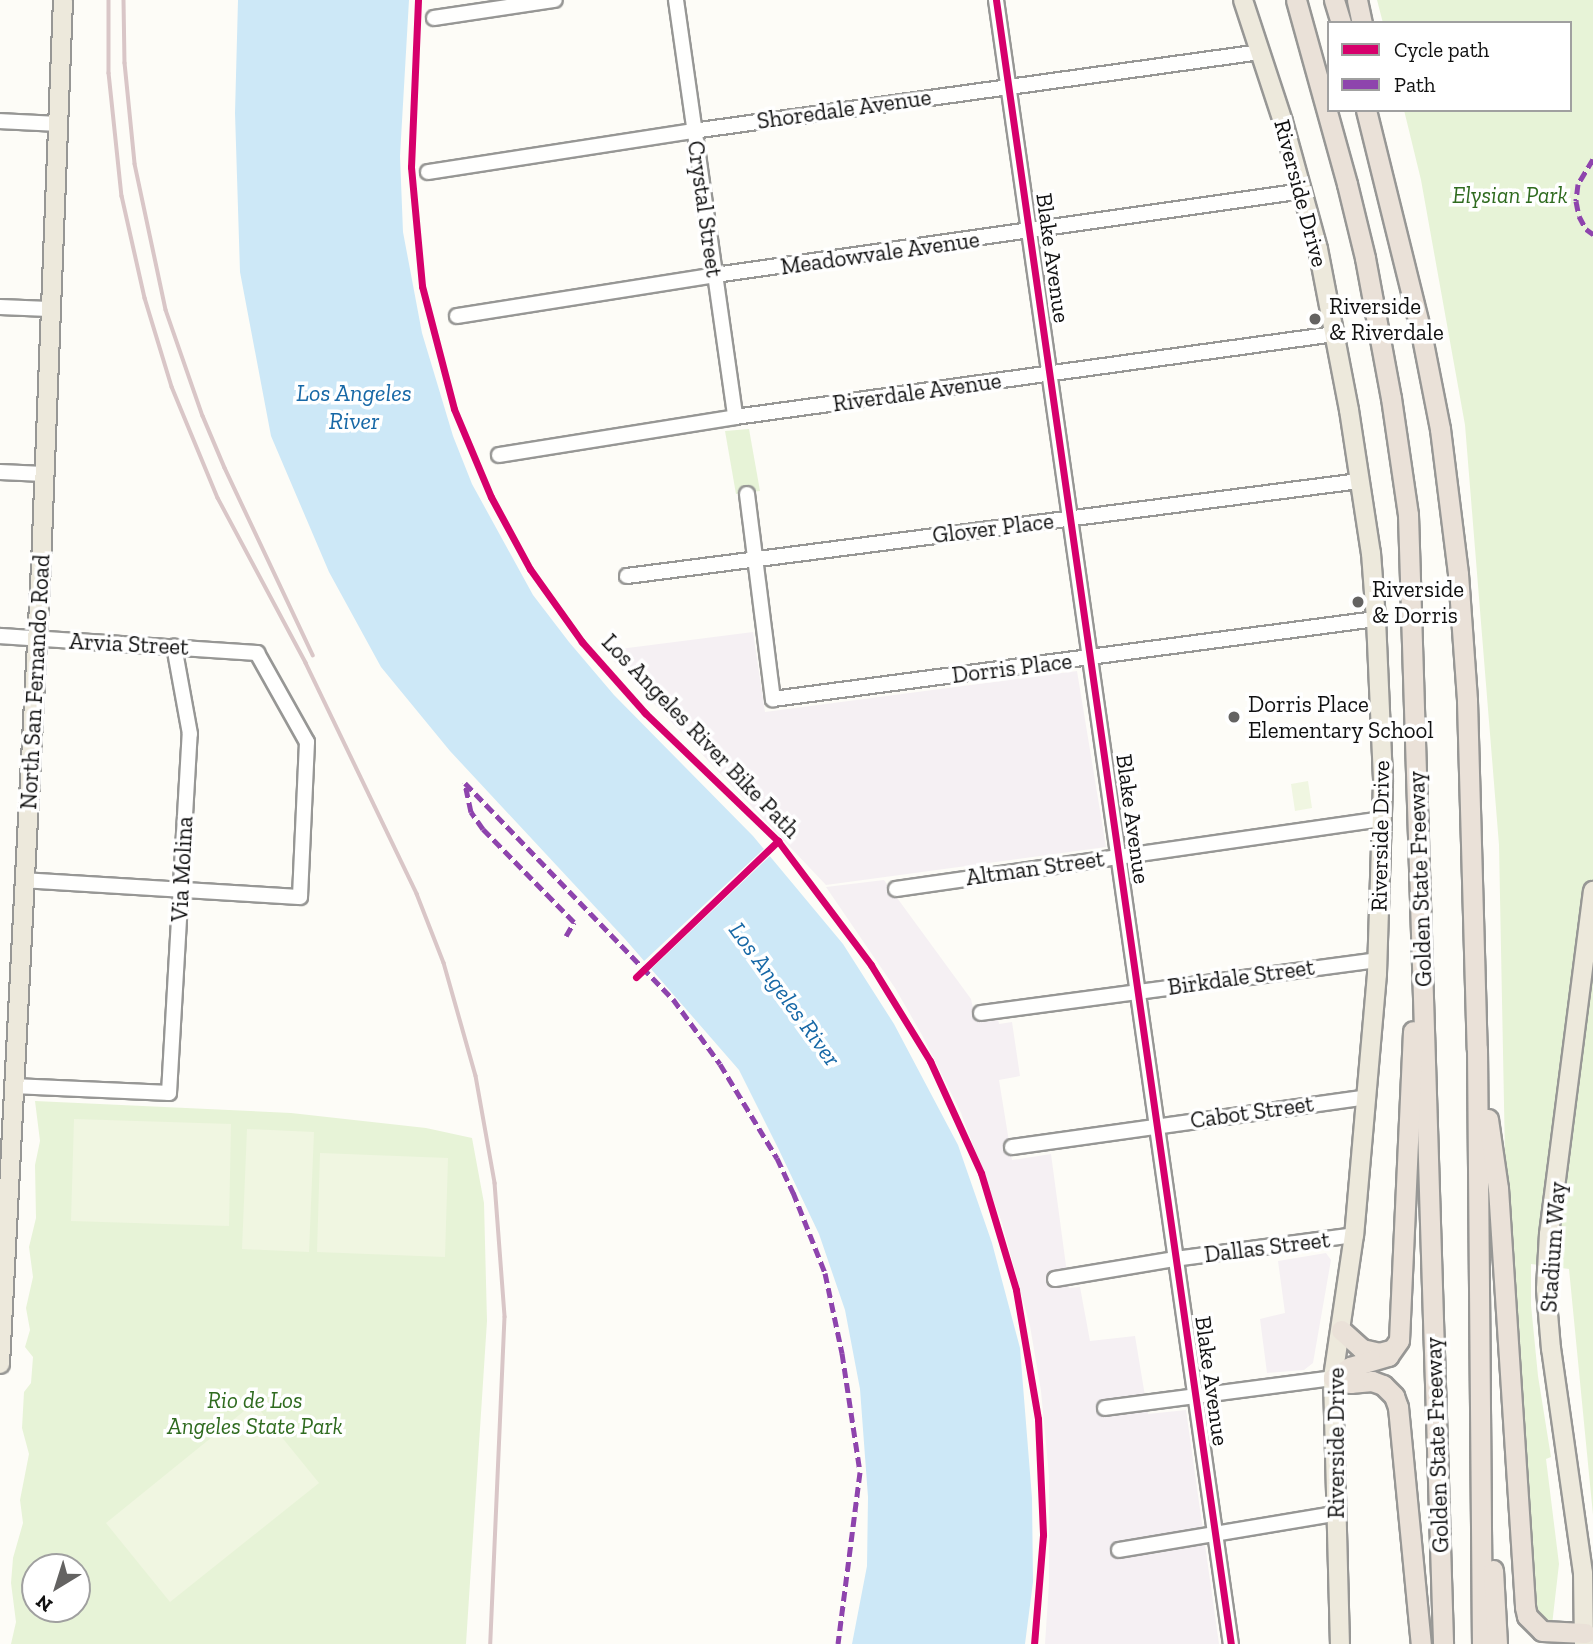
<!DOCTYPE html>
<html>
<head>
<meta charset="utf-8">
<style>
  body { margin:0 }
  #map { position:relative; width:1593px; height:1644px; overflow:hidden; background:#fdfcf7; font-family:"Zilla Slab",serif }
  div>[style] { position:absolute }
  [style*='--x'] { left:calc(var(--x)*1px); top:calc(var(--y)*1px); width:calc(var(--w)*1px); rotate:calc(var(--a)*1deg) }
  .industrial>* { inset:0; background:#f5f0f3 }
  .green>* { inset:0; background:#e7f3d7 }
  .pitch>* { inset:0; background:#f0f6e1 }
  .water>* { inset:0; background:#cde8f7 }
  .pier>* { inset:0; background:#fdfcf7 }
  .roads { filter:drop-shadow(2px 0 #979795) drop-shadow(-2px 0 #979795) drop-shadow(0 2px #979795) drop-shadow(0 -2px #979795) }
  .minor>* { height:14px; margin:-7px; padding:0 7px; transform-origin:7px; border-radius:7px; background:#fffffe }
  .major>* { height:18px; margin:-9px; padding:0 9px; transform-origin:9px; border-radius:9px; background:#ede9dc }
  .highway>* { height:19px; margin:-9.5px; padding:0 9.5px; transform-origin:9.5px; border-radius:9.5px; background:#eae1d8 }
  .rail>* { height:3.5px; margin:-1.75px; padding:0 1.75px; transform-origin:1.75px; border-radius:1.75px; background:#d9c6c7 }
  .quiet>* { height:5px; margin-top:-2.5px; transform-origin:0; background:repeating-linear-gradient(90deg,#8e44ad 0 10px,transparent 0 15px) }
  .cycleway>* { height:7px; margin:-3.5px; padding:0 3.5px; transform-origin:3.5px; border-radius:3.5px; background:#d6006c }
  .dots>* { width:19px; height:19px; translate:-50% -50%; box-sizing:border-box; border:4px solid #fff; border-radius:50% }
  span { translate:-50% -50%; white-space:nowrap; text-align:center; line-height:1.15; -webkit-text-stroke:7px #fff; paint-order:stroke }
  .street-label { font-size:23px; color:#111 }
  .park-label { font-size:23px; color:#2f6b1f; font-style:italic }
  .poi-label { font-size:23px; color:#111 }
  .left { translate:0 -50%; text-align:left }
  .water-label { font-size:24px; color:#1768a6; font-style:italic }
  .legend { position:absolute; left:1327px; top:21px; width:245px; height:91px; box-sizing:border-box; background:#fff; border:2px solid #a0a0a0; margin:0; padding:9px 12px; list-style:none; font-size:21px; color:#111 }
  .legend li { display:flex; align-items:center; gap:14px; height:35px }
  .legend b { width:35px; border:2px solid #a0a0a0 }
  .north { position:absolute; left:21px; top:1553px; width:70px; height:70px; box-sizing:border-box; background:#fff; border:2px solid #a0a0a0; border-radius:50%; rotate:218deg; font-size:19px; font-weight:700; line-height:28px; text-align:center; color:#111 }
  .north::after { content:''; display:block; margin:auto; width:24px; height:32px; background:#646362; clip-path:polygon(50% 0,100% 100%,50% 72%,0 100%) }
</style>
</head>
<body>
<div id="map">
  <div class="industrial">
    <i style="clip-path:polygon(753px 632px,765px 712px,1077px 671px,1106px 847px,826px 885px,604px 651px)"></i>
    <i style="clip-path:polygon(884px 880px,971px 999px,976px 1022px,998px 1019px,999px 1024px,1012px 1022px,1020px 1076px,999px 1080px,1012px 1160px,1051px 1154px,1069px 1288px,1080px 1287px,1090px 1341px,1135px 1336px,1148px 1414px,1186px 1410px,1219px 1644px,1045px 1644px,1049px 1583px,1049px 1476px,1041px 1391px,1030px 1326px,1002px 1223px,961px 1113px,922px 1035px,895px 988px,826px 887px)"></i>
    <i style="clip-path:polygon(1326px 1253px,1331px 1260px,1313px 1363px,1304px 1370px,1267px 1373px,1260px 1319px,1285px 1313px,1278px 1261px)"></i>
  </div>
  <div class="green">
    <i style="clip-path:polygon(1377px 0,1593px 0,1593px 1515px,1569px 1269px,1531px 1264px,1531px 1305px,1538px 1376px,1551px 1457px,1546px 1459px,1559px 1564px,1552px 1625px,1544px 1623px,1535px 1613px,1506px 1208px,1499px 845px,1465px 425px,1421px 180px,1404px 110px,1570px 110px,1570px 23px,1383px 23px)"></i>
    <i style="clip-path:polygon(749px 429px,760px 491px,736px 494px,725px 431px)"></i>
    <i style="clip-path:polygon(evenodd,35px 1101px,291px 1113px,426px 1128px,472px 1138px,484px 1203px,487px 1321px,466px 1644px,11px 1644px,16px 1622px,11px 1583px,13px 1558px,23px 1523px,20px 1500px,29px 1454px,22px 1428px,24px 1392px,31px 1383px,33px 1357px,25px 1347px,30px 1330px,26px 1308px,33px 1277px,29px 1247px,36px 1218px,35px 1165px,40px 1141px,35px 1101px,35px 1567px,77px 1567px,77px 1609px,35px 1609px,35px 1567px)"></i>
  </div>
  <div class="pitch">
    <i style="clip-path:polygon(1308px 781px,1312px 808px,1295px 811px,1291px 784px)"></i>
    <i style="clip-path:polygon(74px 1119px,231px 1124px,229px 1226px,71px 1221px)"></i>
    <i style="clip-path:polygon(247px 1129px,314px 1132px,309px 1252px,242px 1249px)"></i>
    <i style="clip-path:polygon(320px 1153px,448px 1158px,445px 1257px,317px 1252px)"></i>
    <i style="clip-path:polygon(254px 1403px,319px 1483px,170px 1602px,106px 1523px)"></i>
  </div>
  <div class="water">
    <i style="clip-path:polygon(238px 0,409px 0,400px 156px,403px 232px,422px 333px,453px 436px,472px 484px,533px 595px,569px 642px,614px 695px,753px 836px,843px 944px,894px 1024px,958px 1145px,992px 1243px,1020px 1348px,1032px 1498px,1033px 1582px,1025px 1644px,852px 1644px,867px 1566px,868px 1497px,860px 1389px,845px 1310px,819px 1234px,778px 1148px,739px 1070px,625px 939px,450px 751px,381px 667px,329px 572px,271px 436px,240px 272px,235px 113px)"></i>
  </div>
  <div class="pier">
    <i style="clip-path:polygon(766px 847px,772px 854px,649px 971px,642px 963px)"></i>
  </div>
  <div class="roads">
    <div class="minor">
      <i style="--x:676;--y:0;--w:421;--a:81.9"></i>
      <i style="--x:996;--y:0;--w:1661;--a:81.87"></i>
      <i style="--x:434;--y:18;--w:122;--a:-8.5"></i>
      <i style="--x:0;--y:121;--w:57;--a:3"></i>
      <i style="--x:428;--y:172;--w:275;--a:-8.8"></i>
      <i style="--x:700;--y:130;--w:566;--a:-7.92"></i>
      <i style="--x:0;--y:307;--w:49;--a:2.3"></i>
      <i style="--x:457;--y:316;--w:261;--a:-9"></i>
      <i style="--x:715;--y:275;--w:594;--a:-8.13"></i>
      <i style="--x:499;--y:455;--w:239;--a:-9.1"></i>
      <i style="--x:735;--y:417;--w:606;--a:-7.88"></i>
      <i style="--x:0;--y:472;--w:44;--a:2.6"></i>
      <i style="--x:747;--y:494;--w:207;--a:82.8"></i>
      <i style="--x:773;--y:699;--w:608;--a:-7.56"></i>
      <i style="--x:627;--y:576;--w:738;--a:-7.39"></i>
      <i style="--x:0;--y:636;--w:258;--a:3.8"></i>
      <i style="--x:257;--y:653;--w:102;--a:60.7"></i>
      <i style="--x:307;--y:742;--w:155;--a:92.6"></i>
      <i style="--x:300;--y:897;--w:276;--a:-176.5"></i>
      <i style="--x:896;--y:889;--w:492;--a:-8.2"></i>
      <i style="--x:981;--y:1013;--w:400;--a:-7.6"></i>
      <i style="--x:14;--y:1086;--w:155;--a:2.6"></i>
      <i style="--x:169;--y:1093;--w:360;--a:-86.7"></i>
      <i style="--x:190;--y:734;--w:89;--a:-100.3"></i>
      <i style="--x:1012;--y:1147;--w:359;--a:-8"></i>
      <i style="--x:1055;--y:1279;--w:122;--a:-9.5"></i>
      <i style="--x:1175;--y:1259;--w:181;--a:-7.6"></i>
      <i style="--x:1105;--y:1408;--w:230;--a:-7.5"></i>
      <i style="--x:1119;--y:1550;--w:219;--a:-9.5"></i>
    </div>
    <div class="major">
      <i style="--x:1243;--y:0;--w:128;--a:71.8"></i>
      <i style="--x:1283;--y:122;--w:132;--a:74.6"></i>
      <i style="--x:1318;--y:249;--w:164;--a:79.1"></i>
      <i style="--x:1349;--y:410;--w:145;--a:81.3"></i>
      <i style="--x:1371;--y:553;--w:66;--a:85.7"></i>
      <i style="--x:1376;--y:619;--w:163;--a:87.5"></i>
      <i style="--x:1383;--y:782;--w:192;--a:91.8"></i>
      <i style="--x:1377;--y:974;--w:262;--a:95"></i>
      <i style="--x:1354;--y:1235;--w:145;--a:98.4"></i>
      <i style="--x:1333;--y:1378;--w:266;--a:88.5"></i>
      <i style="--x:0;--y:1364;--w:800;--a:-87.06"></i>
      <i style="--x:41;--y:565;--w:565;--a:-87.77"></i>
      <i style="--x:1584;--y:1644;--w:71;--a:-90.8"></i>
      <i style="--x:1583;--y:1573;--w:226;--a:-98.1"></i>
      <i style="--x:1551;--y:1349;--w:60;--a:-94.8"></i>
      <i style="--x:1546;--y:1289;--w:55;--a:-86.9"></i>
      <i style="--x:1549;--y:1234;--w:346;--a:-82.7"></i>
    </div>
    <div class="highway">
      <i style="--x:1296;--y:0;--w:191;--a:74.5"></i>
      <i style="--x:1347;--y:184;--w:76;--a:76.3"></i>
      <i style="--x:1365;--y:258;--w:142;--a:79.5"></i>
      <i style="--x:1391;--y:398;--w:118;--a:81.7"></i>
      <i style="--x:1408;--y:515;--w:1130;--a:88.22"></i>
      <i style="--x:1334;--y:0;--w:24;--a:73"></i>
      <i style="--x:1357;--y:0;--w:24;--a:78"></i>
      <i style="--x:1366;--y:110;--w:229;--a:76.1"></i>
      <i style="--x:1421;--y:332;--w:99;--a:78.9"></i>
      <i style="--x:1440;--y:429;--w:146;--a:82.9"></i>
      <i style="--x:1458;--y:574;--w:127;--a:85.9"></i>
      <i style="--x:1467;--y:701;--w:348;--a:88.4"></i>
      <i style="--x:1477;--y:1049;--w:595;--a:89.52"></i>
      <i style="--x:1488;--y:1119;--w:70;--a:81.8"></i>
      <i style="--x:1498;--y:1188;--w:420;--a:86.3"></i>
      <i style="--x:1525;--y:1607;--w:9;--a:77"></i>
      <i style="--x:1527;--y:1616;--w:21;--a:45"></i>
      <i style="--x:1542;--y:1631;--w:43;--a:2.7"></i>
      <i style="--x:1341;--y:1330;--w:28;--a:42"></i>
      <i style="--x:1362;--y:1349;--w:17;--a:13"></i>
      <i style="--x:1379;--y:1353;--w:11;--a:-15"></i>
      <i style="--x:1333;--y:1378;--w:20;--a:-33"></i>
      <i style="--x:1350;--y:1367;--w:40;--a:-16"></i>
      <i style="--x:1388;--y:1356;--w:19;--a:-55"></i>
      <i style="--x:1399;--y:1340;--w:309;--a:-87.4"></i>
      <i style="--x:1333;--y:1378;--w:18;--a:16"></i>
      <i style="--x:1350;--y:1383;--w:22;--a:-5"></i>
      <i style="--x:1372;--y:1381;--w:12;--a:20"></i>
      <i style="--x:1383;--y:1385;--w:16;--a:45"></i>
      <i style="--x:1394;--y:1396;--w:12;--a:70"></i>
      <i style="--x:1398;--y:1407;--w:238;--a:84.5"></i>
      <i style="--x:1493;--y:1570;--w:74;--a:86.9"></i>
    </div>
  </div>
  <div class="rail">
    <i style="--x:109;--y:0;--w:73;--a:90"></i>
    <i style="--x:109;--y:73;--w:124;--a:84"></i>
    <i style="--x:122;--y:196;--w:105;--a:77.3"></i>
    <i style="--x:145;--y:298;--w:93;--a:73.1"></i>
    <i style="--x:172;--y:387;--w:120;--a:67.5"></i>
    <i style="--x:218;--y:498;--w:187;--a:61.9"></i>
    <i style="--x:306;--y:663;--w:256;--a:64.3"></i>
    <i style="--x:417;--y:894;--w:74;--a:68.6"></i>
    <i style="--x:444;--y:963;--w:117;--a:74.2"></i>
    <i style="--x:476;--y:1076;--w:109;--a:79.9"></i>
    <i style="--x:495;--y:1183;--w:134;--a:85.7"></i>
    <i style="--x:505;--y:1317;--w:327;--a:92.5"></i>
    <i style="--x:124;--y:0;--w:63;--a:89.1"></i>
    <i style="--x:125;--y:63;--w:101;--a:84.3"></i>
    <i style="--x:135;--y:164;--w:149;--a:78"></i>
    <i style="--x:166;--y:310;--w:112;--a:70.8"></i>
    <i style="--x:203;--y:416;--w:56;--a:67.1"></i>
    <i style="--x:225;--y:468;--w:207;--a:64.8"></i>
  </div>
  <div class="quiet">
    <i style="--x:1593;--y:159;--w:29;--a:121"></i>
    <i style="--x:1578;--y:184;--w:17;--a:97"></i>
    <i style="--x:1576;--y:201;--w:15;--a:79"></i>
    <i style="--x:1579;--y:216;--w:15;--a:62"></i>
    <i style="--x:1586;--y:229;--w:9;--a:36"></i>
    <i style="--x:566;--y:936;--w:16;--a:-60"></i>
    <i style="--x:574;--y:922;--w:130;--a:-134.4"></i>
    <i style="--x:483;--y:829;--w:21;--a:-125"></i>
    <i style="--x:471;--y:812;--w:30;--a:-102"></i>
    <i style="--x:465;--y:783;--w:300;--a:46.1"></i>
    <i style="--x:673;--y:999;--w:80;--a:54.1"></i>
    <i style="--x:720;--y:1064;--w:110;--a:58.8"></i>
    <i style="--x:777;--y:1158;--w:38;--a:65"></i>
    <i style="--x:793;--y:1192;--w:87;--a:68.4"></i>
    <i style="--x:825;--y:1273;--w:82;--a:78"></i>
    <i style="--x:842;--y:1353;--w:120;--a:81.4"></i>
    <i style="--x:860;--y:1472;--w:173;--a:97.3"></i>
  </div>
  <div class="cycleway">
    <i style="--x:418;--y:0;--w:167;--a:92.4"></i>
    <i style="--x:411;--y:167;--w:120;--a:84.7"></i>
    <i style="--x:422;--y:286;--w:127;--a:75.4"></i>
    <i style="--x:454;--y:409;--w:95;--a:67.2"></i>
    <i style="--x:491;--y:497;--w:82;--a:61.6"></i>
    <i style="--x:530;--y:569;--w:90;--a:54.5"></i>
    <i style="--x:582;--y:642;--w:95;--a:48.4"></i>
    <i style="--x:645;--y:713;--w:185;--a:43.9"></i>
    <i style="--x:778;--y:841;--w:155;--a:53.1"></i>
    <i style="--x:871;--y:965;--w:113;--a:58.4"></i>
    <i style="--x:930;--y:1061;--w:123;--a:65.5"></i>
    <i style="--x:981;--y:1173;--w:122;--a:73.3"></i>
    <i style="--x:1016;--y:1290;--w:131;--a:80.3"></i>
    <i style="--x:1038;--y:1419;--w:116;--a:87.5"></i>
    <i style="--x:1043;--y:1535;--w:109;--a:94.7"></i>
    <i style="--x:996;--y:0;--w:1661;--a:81.87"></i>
    <i style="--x:636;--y:977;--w:197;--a:-43.8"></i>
  </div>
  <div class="dots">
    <i style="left:1315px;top:319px;background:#646362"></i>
    <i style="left:1358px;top:602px;background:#646362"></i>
    <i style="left:1234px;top:717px;background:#646362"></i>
  </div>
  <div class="street-label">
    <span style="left:844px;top:109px;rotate:-8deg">Shoredale Avenue</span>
    <span style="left:1301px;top:193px;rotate:75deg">Riverside Drive</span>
    <span style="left:705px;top:209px;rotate:82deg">Crystal Street</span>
    <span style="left:880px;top:253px;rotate:-8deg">Meadowvale Avenue</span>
    <span style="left:1053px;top:258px;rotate:82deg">Blake Avenue</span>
    <span style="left:917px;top:392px;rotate:-8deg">Riverdale Avenue</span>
    <span style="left:993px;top:528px;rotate:-7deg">Glover Place</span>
    <span style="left:129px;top:644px;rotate:3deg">Arvia Street</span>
    <span style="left:1012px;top:668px;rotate:-7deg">Dorris Place</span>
    <span style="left:35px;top:682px;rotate:-87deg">North San Fernando Road</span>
    <span style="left:701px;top:736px;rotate:46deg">Los Angeles River Bike Path</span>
    <span style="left:1133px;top:819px;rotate:82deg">Blake Avenue</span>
    <span style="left:1380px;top:836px;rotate:-89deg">Riverside Drive</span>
    <span style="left:1035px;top:868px;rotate:-8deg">Altman Street</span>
    <span style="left:182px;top:869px;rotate:-87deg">Via Molina</span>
    <span style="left:1420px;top:879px;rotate:-92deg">Golden State Freeway</span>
    <span style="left:1241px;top:977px;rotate:-8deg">Birkdale Street</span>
    <span style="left:1252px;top:1112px;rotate:-8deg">Cabot Street</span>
    <span style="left:1267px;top:1247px;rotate:-7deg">Dallas Street</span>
    <span style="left:1553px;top:1247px;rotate:-86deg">Stadium Way</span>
    <span style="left:1212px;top:1381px;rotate:82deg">Blake Avenue</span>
    <span style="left:1336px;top:1443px;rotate:-90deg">Riverside Drive</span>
    <span style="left:1437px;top:1445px;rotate:-92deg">Golden State Freeway</span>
  </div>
  <div class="park-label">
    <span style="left:1510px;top:195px">Elysian Park</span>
    <span style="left:255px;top:1413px">Rio de Los<br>Angeles State Park</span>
  </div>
  <div class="poi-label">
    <span class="left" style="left:1329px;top:319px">Riverside<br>&amp; Riverdale</span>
    <span class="left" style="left:1372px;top:602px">Riverside<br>&amp; Dorris</span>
    <span class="left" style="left:1248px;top:717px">Dorris Place<br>Elementary School</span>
  </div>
  <div class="water-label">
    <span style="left:354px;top:407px">Los Angeles<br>River</span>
    <span style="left:785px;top:994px;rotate:54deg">Los Angeles River</span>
  </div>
  <ul class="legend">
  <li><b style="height:9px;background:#d6006c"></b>Cycle path</li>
  <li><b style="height:9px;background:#8e44ad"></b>Path</li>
  </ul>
  <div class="north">N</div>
</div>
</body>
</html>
